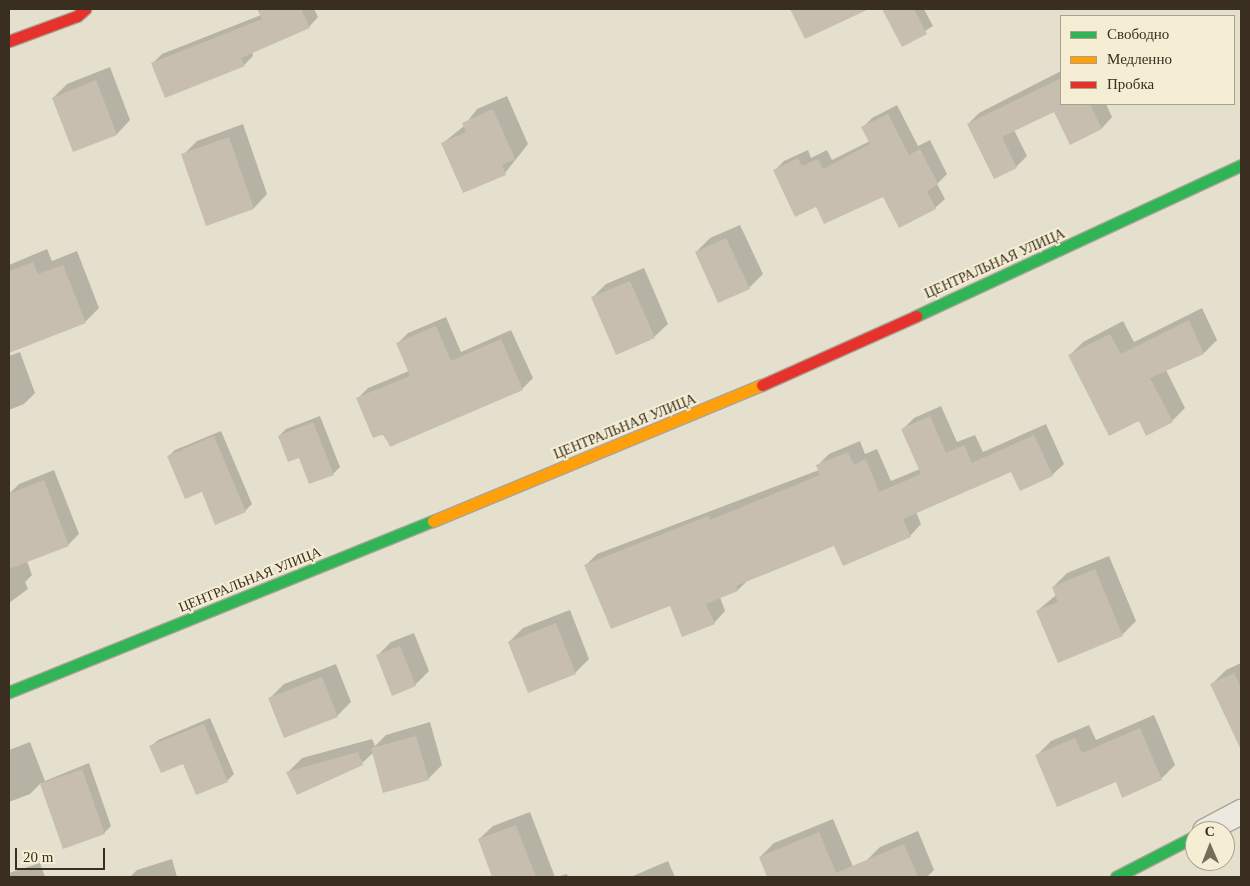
<!DOCTYPE html>
<html>
<head>
<meta charset="utf-8">
<style>
  body { margin:0 }
  #map { position:relative; width:1250px; height:886px; overflow:hidden; background:#e5e0ce; font-family:"Times New Roman",serif }
  div>[style] { position:absolute }
  [style*='--x'] { left:calc(var(--x)*1px); top:calc(var(--y)*1px); width:calc(var(--w)*1px); rotate:calc(var(--a)*1deg) }
  .shadow>* { inset:0; background:#0003 }
  .building>* { inset:0; background:#c8beaf }
  .roads { filter:drop-shadow(1px 0 #aaa597) drop-shadow(-1px 0 #aaa597) drop-shadow(0 1px #aaa597) drop-shadow(0 -1px #aaa597) }
  .street>* { height:24px; margin:-12px; padding:0 12px; transform-origin:12px; border-radius:12px; background:#ede9e0 }
  .fast>* { height:11px; margin:-5.5px; padding:0 5.5px; transform-origin:5.5px; border-radius:5.5px; background:#30b455 }
  .slow>* { height:11px; margin:-5.5px; padding:0 5.5px; transform-origin:5.5px; border-radius:5.5px; background:#ff9f0a }
  .jam>* { height:11px; margin:-5.5px; padding:0 5.5px; transform-origin:5.5px; border-radius:5.5px; background:#e5322d }
  span { translate:-50% -50%; white-space:nowrap; text-align:center; line-height:1.15; -webkit-text-stroke:4px #f5eed5; paint-order:stroke }
  .street-label { font-size:14px; color:#392e1f }
  .frame { position:absolute; inset:0; border:10px solid #392e1f; pointer-events:none }
  .legend { position:absolute; left:1060px; top:15px; width:175px; height:90px; box-sizing:border-box; background:#f5eed5; border:1px solid #aaa18c; margin:0; padding:6px 9px; list-style:none; font-size:15px; color:#392e1f }
  .legend li { display:flex; align-items:center; gap:10px; height:25px }
  .legend b { width:25px; border:1px solid #aaa18c }
  .north { position:absolute; left:1185px; top:821px; width:50px; height:50px; box-sizing:border-box; background:#f5eed5; border:1px solid #aaa18c; border-radius:50%; rotate:359deg; font-size:14px; font-weight:700; line-height:20px; text-align:center; color:#392e1f }
  .north::after { content:''; display:block; margin:auto; width:18px; height:22px; background:#756c5c; clip-path:polygon(50% 0,100% 100%,50% 72%,0 100%) }
  .scale { position:absolute; left:15px; top:848px; width:90px; height:22px; box-sizing:border-box; border:2px solid #392e1f; border-top:0; padding-left:6px; font-size:15px; line-height:18px; white-space:nowrap; color:#392e1f; -webkit-text-stroke:4px #f5eed5; paint-order:stroke }
</style>
</head>
<body>
<div id="map">
  <div class="shadow">
    <i style="clip-path:polygon(259px 9px,314px 9px,318px 17px,309px 27px,252px 52px,253px 56px,244px 65px,153px 63px,162px 54px,261px 15px)"></i>
    <i style="clip-path:polygon(793px 9px,856px 9px,856px 10px,792px 10px)"></i>
    <i style="clip-path:polygon(884px 9px,924px 9px,933px 26px,902px 45px)"></i>
    <i style="clip-path:polygon(110px 67px,130px 120px,117px 134px,74px 151px,53px 98px,67px 84px)"></i>
    <i style="clip-path:polygon(1061px 71px,1061px 104px,1106px 104px,1112px 117px,1102px 128px,1071px 144px,1054px 111px,1014px 130px,1027px 156px,1016px 167px,968px 124px,979px 113px)"></i>
    <i style="clip-path:polygon(507px 96px,528px 144px,505px 173px,443px 143px,464px 126px,477px 109px)"></i>
    <i style="clip-path:polygon(897px 105px,918px 146px,930px 140px,947px 174px,937px 184px,945px 199px,935px 208px,884px 195px,817px 206px,774px 171px,784px 161px,808px 150px,811px 158px,827px 150px,832px 160px,870px 141px,863px 127px,872px 118px)"></i>
    <i style="clip-path:polygon(243px 124px,267px 194px,254px 208px,207px 224px,183px 155px,197px 141px)"></i>
    <i style="clip-path:polygon(740px 225px,763px 274px,749px 288px,696px 252px,710px 238px)"></i>
    <i style="clip-path:polygon(47px 249px,52px 261px,77px 251px,99px 308px,85px 322px,24px 345px,9px 304px,9px 265px)"></i>
    <i style="clip-path:polygon(644px 268px,668px 324px,654px 337px,593px 297px,606px 284px)"></i>
    <i style="clip-path:polygon(1202px 308px,1217px 340px,1204px 353px,1166px 370px,1185px 408px,1172px 421px,1139px 420px,1070px 355px,1083px 342px,1123px 321px,1134px 342px)"></i>
    <i style="clip-path:polygon(446px 317px,461px 352px,511px 330px,533px 378px,522px 389px,390px 445px,358px 398px,368px 388px,409px 371px,398px 343px,408px 333px)"></i>
    <i style="clip-path:polygon(20px 352px,35px 393px,24px 404px,9px 410px,9px 356px)"></i>
    <i style="clip-path:polygon(941px 406px,957px 442px,975px 435px,983px 452px,1046px 424px,1064px 464px,1052px 475px,1012px 470px,916px 512px,921px 524px,910px 536px,835px 544px,748px 580px,738px 590px,720px 597px,725px 611px,714px 623px,586px 565px,597px 554px,819px 470px,817px 466px,829px 454px,860px 441px,865px 454px,877px 449px,891px 481px,920px 469px,903px 429px,914px 418px)"></i>
    <i style="clip-path:polygon(320px 416px,340px 467px,333px 474px,300px 456px,279px 436px,286px 429px)"></i>
    <i style="clip-path:polygon(221px 431px,252px 504px,245px 511px,202px 491px,169px 456px,175px 450px)"></i>
    <i style="clip-path:polygon(54px 470px,79px 534px,68px 545px,27px 561px,32px 575px,25px 582px,28px 589px,9px 603px,9px 514px,15px 512px,9px 494px,19px 484px)"></i>
    <i style="clip-path:polygon(1109px 556px,1136px 621px,1122px 635px,1037px 611px,1056px 595px,1053px 587px,1067px 573px)"></i>
    <i style="clip-path:polygon(570px 610px,589px 659px,575px 673px,509px 642px,523px 628px)"></i>
    <i style="clip-path:polygon(414px 633px,429px 671px,415px 685px,377px 656px,391px 642px)"></i>
    <i style="clip-path:polygon(1241px 663px,1241px 718px,1230px 723px,1212px 684px,1226px 670px)"></i>
    <i style="clip-path:polygon(336px 664px,351px 702px,337px 716px,270px 698px,284px 684px)"></i>
    <i style="clip-path:polygon(1154px 715px,1175px 765px,1161px 779px,1037px 755px,1051px 741px,1089px 725px,1096px 740px)"></i>
    <i style="clip-path:polygon(210px 718px,234px 774px,227px 781px,151px 746px,158px 740px)"></i>
    <i style="clip-path:polygon(430px 722px,442px 765px,428px 779px,373px 753px,362px 763px,288px 772px,302px 758px,372px 739px,375px 746px,386px 735px)"></i>
    <i style="clip-path:polygon(30px 742px,45px 781px,89px 763px,111px 826px,104px 833px,64px 848px,41px 783px,30px 794px,9px 802px,9px 750px)"></i>
    <i style="clip-path:polygon(530px 812px,555px 877px,493px 877px,479px 839px,493px 826px)"></i>
    <i style="clip-path:polygon(833px 819px,854px 869px,845px 877px,769px 877px,760px 857px,774px 843px)"></i>
    <i style="clip-path:polygon(918px 831px,934px 870px,927px 877px,873px 877px,866px 861px,880px 847px)"></i>
    <i style="clip-path:polygon(172px 859px,177px 877px,130px 877px,137px 870px)"></i>
    <i style="clip-path:polygon(668px 861px,675px 877px,631px 877px,633px 876px)"></i>
    <i style="clip-path:polygon(40px 863px,45px 877px,9px 877px,9px 873px)"></i>
    <i style="clip-path:polygon(567px 874px,568px 877px,556px 877px)"></i>
  </div>
  <div class="building">
    <i style="clip-path:polygon(257px 9px,301px 9px,310px 28px,241px 58px,245px 66px,165px 98px,151px 63px,262px 19px)"></i>
    <i style="clip-path:polygon(790px 9px,869px 9px,805px 39px)"></i>
    <i style="clip-path:polygon(882px 9px,914px 9px,927px 34px,902px 47px)"></i>
    <i style="clip-path:polygon(1061px 78px,1061px 104px,1090px 104px,1102px 129px,1070px 145px,1054px 112px,1002px 137px,1017px 168px,994px 179px,967px 124px)"></i>
    <i style="clip-path:polygon(96px 80px,117px 135px,73px 152px,52px 98px)"></i>
    <i style="clip-path:polygon(493px 109px,515px 159px,502px 165px,506px 175px,463px 193px,441px 143px,466px 132px,462px 123px)"></i>
    <i style="clip-path:polygon(888px 114px,909px 155px,920px 149px,938px 184px,927px 191px,936px 209px,899px 228px,883px 197px,824px 224px,816px 207px,795px 217px,773px 170px,798px 158px,802px 166px,818px 159px,823px 169px,870px 144px,861px 127px)"></i>
    <i style="clip-path:polygon(229px 137px,254px 209px,206px 226px,181px 154px)"></i>
    <i style="clip-path:polygon(726px 238px,750px 289px,718px 303px,695px 252px)"></i>
    <i style="clip-path:polygon(33px 262px,38px 274px,63px 265px,86px 323px,9px 353px,9px 271px)"></i>
    <i style="clip-path:polygon(630px 281px,655px 338px,616px 355px,591px 297px)"></i>
    <i style="clip-path:polygon(1189px 320px,1204px 354px,1150px 378px,1173px 422px,1146px 436px,1139px 421px,1109px 436px,1068px 355px,1110px 334px,1121px 354px)"></i>
    <i style="clip-path:polygon(436px 326px,451px 361px,501px 339px,523px 390px,390px 447px,384px 434px,373px 438px,356px 398px,410px 376px,396px 343px)"></i>
    <i style="clip-path:polygon(930px 416px,946px 453px,964px 445px,972px 463px,1034px 435px,1053px 476px,1020px 491px,1011px 472px,903px 519px,911px 537px,843px 566px,834px 546px,736px 586px,738px 591px,706px 604px,715px 624px,682px 637px,670px 606px,611px 629px,584px 565px,708px 516px,710px 520px,820px 475px,816px 465px,848px 452px,854px 465px,866px 459px,879px 492px,921px 474px,901px 429px)"></i>
    <i style="clip-path:polygon(313px 422px,334px 475px,309px 484px,299px 458px,288px 462px,278px 436px)"></i>
    <i style="clip-path:polygon(214px 436px,246px 512px,215px 525px,202px 492px,185px 499px,167px 456px)"></i>
    <i style="clip-path:polygon(44px 480px,69px 546px,9px 569px,9px 494px)"></i>
    <i style="clip-path:polygon(1095px 569px,1123px 636px,1058px 663px,1036px 611px,1058px 602px,1052px 587px)"></i>
    <i style="clip-path:polygon(556px 623px,576px 674px,528px 693px,508px 642px)"></i>
    <i style="clip-path:polygon(400px 646px,416px 686px,392px 696px,376px 655px)"></i>
    <i style="clip-path:polygon(1234px 673px,1241px 688px,1241px 750px,1210px 684px)"></i>
    <i style="clip-path:polygon(322px 677px,338px 717px,284px 738px,268px 698px)"></i>
    <i style="clip-path:polygon(204px 724px,228px 782px,196px 795px,183px 764px,161px 773px,149px 746px)"></i>
    <i style="clip-path:polygon(1140px 728px,1162px 780px,1122px 798px,1116px 782px,1057px 807px,1035px 755px,1075px 738px,1082px 753px)"></i>
    <i style="clip-path:polygon(416px 736px,429px 780px,383px 793px,371px 748px)"></i>
    <i style="clip-path:polygon(358px 752px,363px 765px,297px 795px,286px 772px)"></i>
    <i style="clip-path:polygon(82px 769px,105px 834px,63px 849px,40px 784px)"></i>
    <i style="clip-path:polygon(516px 825px,536px 877px,492px 877px,478px 839px)"></i>
    <i style="clip-path:polygon(819px 832px,836px 873px,904px 844px,918px 877px,767px 877px,759px 857px)"></i>
  </div>
  <div class="roads">
    <div class="street">
      <i style="--x:1205;--y:831;--w:41;--a:-27.8"></i>
    </div>
    <div class="fast">
      <i style="--x:916;--y:316;--w:358;--a:-24.9"></i>
      <i style="--x:9;--y:692;--w:457;--a:-22"></i>
      <i style="--x:1116;--y:877;--w:89;--a:-27.4"></i>
    </div>
    <div class="slow">
      <i style="--x:433;--y:521;--w:356;--a:-22.5"></i>
    </div>
    <div class="jam">
      <i style="--x:9;--y:41;--w:72;--a:-20.2"></i>
      <i style="--x:77;--y:16;--w:11;--a:-41"></i>
      <i style="--x:762;--y:385;--w:169;--a:-24.1"></i>
    </div>
  </div>
  <div class="street-label">
    <span style="left:995px;top:264px;rotate:-24deg">ЦЕНТРАЛЬНАЯ УЛИЦА</span>
    <span style="left:625px;top:427px;rotate:-22deg">ЦЕНТРАЛЬНАЯ УЛИЦА</span>
    <span style="left:250px;top:580px;rotate:-22deg">ЦЕНТРАЛЬНАЯ УЛИЦА</span>
  </div>
  <div class="frame"></div>
  <ul class="legend">
  <li><b style="height:6px;background:#30b455"></b>Свободно</li>
  <li><b style="height:6px;background:#ff9f0a"></b>Медленно</li>
  <li><b style="height:6px;background:#e5322d"></b>Пробка</li>
  </ul>
  <div class="north">С</div>
  <div class="scale">20 m</div>
</div>
</body>
</html>
